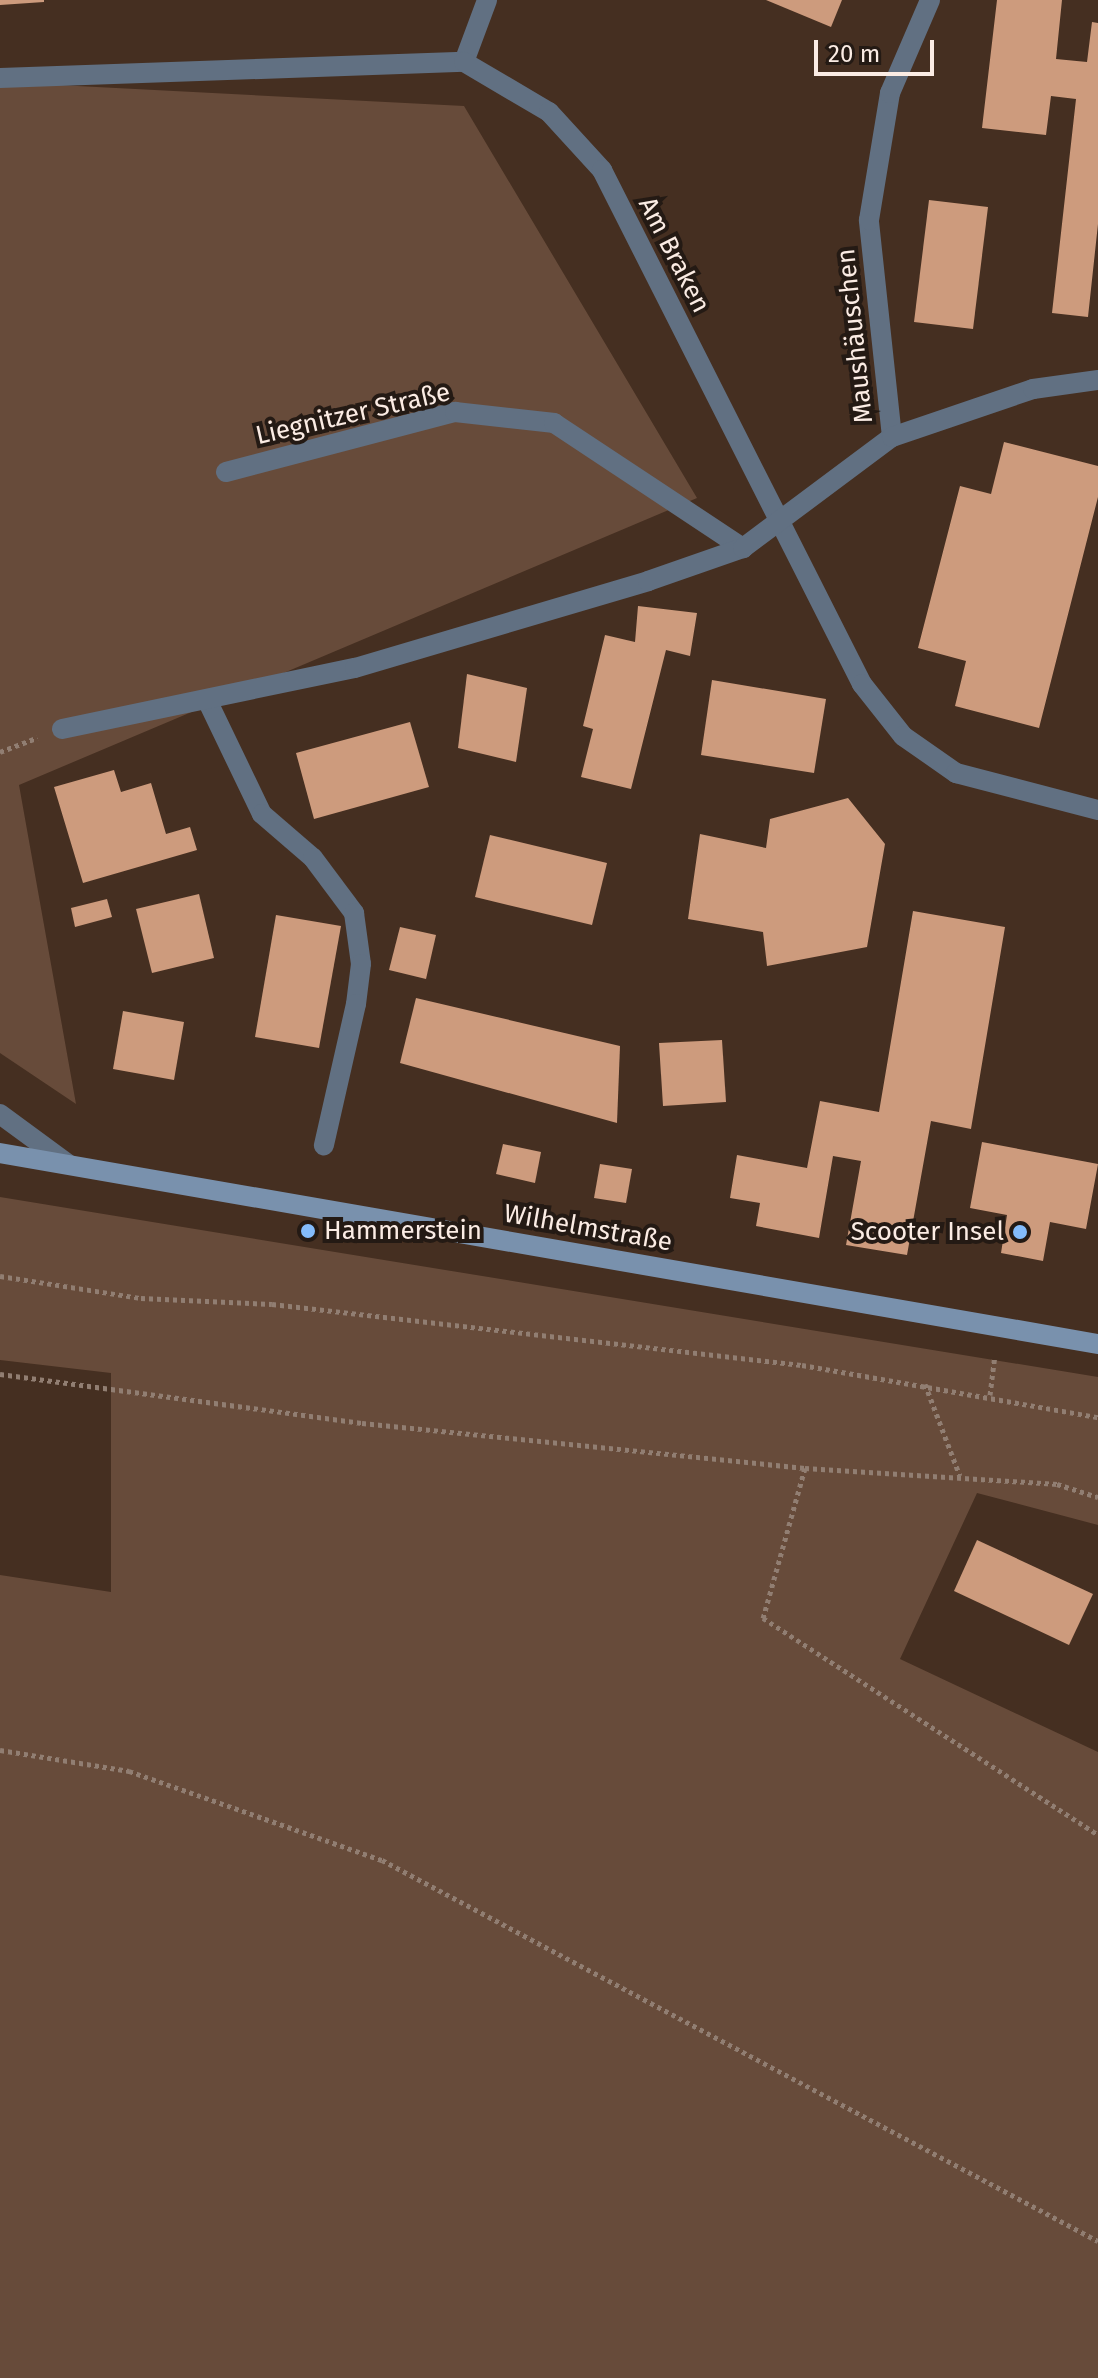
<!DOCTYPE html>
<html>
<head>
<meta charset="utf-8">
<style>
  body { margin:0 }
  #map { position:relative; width:1098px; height:2378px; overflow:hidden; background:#452f21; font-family:"Fira Sans",sans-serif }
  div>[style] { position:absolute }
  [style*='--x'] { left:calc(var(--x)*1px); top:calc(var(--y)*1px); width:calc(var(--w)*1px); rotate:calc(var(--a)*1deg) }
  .green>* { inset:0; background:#674b3a }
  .building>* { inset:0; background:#cd9b7d }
  .path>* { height:5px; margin-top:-2.5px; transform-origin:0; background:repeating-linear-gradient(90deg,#917e72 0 4px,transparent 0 8px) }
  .service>* { height:20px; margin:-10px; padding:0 10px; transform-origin:10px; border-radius:10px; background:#617082 }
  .minor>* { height:20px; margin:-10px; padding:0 10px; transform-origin:10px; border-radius:10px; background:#617082 }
  .secondary>* { height:20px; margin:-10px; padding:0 10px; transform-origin:10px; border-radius:10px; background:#7991ad }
  .dots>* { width:22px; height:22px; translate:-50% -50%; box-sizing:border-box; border:4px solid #241a14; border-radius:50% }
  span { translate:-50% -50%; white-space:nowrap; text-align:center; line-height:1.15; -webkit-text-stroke:8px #241a14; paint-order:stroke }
  .street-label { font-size:26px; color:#fbece4 }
  .poi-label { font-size:26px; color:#fbece4 }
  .left { translate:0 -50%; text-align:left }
  .right { translate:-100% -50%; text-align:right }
  .scale { position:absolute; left:814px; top:40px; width:120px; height:36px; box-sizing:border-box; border:4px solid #fbece4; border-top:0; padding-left:10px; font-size:24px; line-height:28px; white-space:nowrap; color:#fbece4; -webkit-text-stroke:6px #241a14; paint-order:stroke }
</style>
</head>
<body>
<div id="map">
  <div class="green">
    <i style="clip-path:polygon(0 82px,464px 106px,697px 498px,19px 785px,76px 1104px,0 1053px)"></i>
    <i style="clip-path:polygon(0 1197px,1098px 1377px,1098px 1525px,977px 1493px,900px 1659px,1098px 1752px,1098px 2378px,0 2378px,0 1575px,111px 1592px,111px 1373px,0 1360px)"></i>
  </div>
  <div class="building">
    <i style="clip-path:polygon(0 0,44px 0,44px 2px,0 5px)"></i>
    <i style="clip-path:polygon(766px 0,842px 0,831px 27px)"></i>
    <i style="clip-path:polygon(997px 0,1062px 0,1056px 59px,1087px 62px,1092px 22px,1098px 23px,1098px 224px,1088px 317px,1052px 313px,1076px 99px,1051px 96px,1046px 135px,982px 128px)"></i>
    <i style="clip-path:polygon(929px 200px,988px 207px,973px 329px,914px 322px)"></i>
    <i style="clip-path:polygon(1004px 442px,1098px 466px,1098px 497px,1039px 728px,955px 706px,966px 661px,918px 648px,960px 486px,991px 494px)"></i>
    <i style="clip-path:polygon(638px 606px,697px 613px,690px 656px,666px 650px,631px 789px,581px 777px,593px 729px,583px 726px,605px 635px,635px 642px)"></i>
    <i style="clip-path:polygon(467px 674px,527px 688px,516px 762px,458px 748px)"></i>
    <i style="clip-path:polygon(712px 680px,826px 699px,814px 773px,701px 755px)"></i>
    <i style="clip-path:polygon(410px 722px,429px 787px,314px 819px,296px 753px)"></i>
    <i style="clip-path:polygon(114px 770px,121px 792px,151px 783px,166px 834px,190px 827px,197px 850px,83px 883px,54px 787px)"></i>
    <i style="clip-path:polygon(848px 798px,885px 844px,867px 947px,767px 966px,763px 932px,688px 919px,700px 834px,766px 848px,770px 819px)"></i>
    <i style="clip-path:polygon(490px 835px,607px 863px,592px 925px,475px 897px)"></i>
    <i style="clip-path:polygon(199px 894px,214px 958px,152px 973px,136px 909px)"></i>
    <i style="clip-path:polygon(107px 899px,112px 917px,75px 927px,71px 908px)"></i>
    <i style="clip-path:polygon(913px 911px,1005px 927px,971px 1129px,931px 1121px,907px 1255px,846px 1245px,861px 1161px,833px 1156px,819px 1238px,756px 1226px,760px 1203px,730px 1198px,737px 1155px,807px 1168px,820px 1101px,879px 1112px)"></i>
    <i style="clip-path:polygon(276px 915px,341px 926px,319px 1048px,255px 1037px)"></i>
    <i style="clip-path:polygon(400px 927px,436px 935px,426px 979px,389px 970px)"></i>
    <i style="clip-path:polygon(416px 998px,620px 1046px,617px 1123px,400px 1063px)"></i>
    <i style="clip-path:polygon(123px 1011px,184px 1022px,174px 1080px,113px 1069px)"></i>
    <i style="clip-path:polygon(722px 1040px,726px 1102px,663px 1106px,659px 1043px)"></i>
    <i style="clip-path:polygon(982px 1142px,1098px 1164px,1086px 1229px,1050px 1222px,1043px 1261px,1001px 1253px,1007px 1215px,970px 1208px)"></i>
    <i style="clip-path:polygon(503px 1144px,541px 1152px,535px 1183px,496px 1174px)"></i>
    <i style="clip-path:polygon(600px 1164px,632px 1169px,626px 1203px,594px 1198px)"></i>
    <i style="clip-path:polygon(977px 1540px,1093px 1594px,1069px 1645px,954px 1591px)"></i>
  </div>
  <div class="path">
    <i style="--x:0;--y:752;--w:40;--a:-21"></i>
    <i style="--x:0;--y:1276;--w:143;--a:8.9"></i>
    <i style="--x:141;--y:1298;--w:131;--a:2.6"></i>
    <i style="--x:272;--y:1304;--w:533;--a:6.57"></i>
    <i style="--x:802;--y:1365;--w:301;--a:10"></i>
    <i style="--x:0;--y:1374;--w:365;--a:7.7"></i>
    <i style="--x:362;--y:1423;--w:445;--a:5.8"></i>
    <i style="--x:805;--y:1468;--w:253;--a:3.6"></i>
    <i style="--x:1057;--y:1484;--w:43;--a:17.6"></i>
    <i style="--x:925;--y:1384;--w:98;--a:69.2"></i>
    <i style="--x:990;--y:1395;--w:38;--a:-83"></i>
    <i style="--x:805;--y:1468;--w:156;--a:105.6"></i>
    <i style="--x:763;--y:1618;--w:399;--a:32.9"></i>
    <i style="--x:0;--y:1750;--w:131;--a:9.2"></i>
    <i style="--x:129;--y:1771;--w:268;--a:19.4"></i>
    <i style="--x:382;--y:1860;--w:811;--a:28.02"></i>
  </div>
  <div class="service">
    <i style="--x:892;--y:437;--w:218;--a:-96.1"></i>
    <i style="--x:869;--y:220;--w:129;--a:-80.6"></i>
    <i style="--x:890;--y:93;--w:101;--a:-66.7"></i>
    <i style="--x:226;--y:472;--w:237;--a:-14.7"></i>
    <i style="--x:455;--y:412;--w:100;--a:6.3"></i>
    <i style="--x:554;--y:423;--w:227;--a:33.5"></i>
    <i style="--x:0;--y:1114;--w:84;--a:36.3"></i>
  </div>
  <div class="minor">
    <i style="--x:464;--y:62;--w:66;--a:-69.6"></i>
    <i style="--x:0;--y:78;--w:464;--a:-2"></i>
    <i style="--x:464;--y:62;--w:99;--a:30.5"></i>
    <i style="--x:549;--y:112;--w:79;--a:47.6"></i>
    <i style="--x:602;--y:170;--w:576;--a:63.17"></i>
    <i style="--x:862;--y:684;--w:66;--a:51.7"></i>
    <i style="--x:903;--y:736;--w:65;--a:34.9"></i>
    <i style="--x:956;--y:773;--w:147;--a:14.6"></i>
    <i style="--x:208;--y:702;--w:124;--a:64.3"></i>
    <i style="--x:262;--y:814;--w:67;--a:40.8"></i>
    <i style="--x:313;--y:858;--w:69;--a:53.3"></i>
    <i style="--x:354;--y:913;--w:51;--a:82.2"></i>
    <i style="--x:361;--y:964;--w:40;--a:97.1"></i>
    <i style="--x:356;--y:1004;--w:145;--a:102.8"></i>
    <i style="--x:62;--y:729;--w:299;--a:-11.8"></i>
    <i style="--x:355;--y:668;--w:306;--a:-16.5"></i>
    <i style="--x:648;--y:581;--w:101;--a:-19.2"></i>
    <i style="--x:743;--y:548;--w:186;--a:-36.7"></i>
    <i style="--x:892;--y:437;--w:149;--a:-18.8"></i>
    <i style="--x:1033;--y:389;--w:66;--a:-7.9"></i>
  </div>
  <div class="secondary">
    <i style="--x:0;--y:1153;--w:1114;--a:9.87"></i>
  </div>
  <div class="dots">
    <i style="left:308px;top:1231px;background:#84bcfb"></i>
    <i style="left:1020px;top:1232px;background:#84bcfb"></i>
  </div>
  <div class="street-label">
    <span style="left:674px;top:255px;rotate:63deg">Am Braken</span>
    <span style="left:855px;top:336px;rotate:-96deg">Maushäuschen</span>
    <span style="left:353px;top:414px;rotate:-13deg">Liegnitzer Straße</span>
    <span style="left:588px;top:1228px;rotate:10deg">Wilhelmstraße</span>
  </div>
  <div class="poi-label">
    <span class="left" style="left:324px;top:1231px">Hammerstein</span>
    <span class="right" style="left:1004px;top:1232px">Scooter Insel</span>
  </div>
  <div class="scale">20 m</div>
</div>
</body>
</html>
